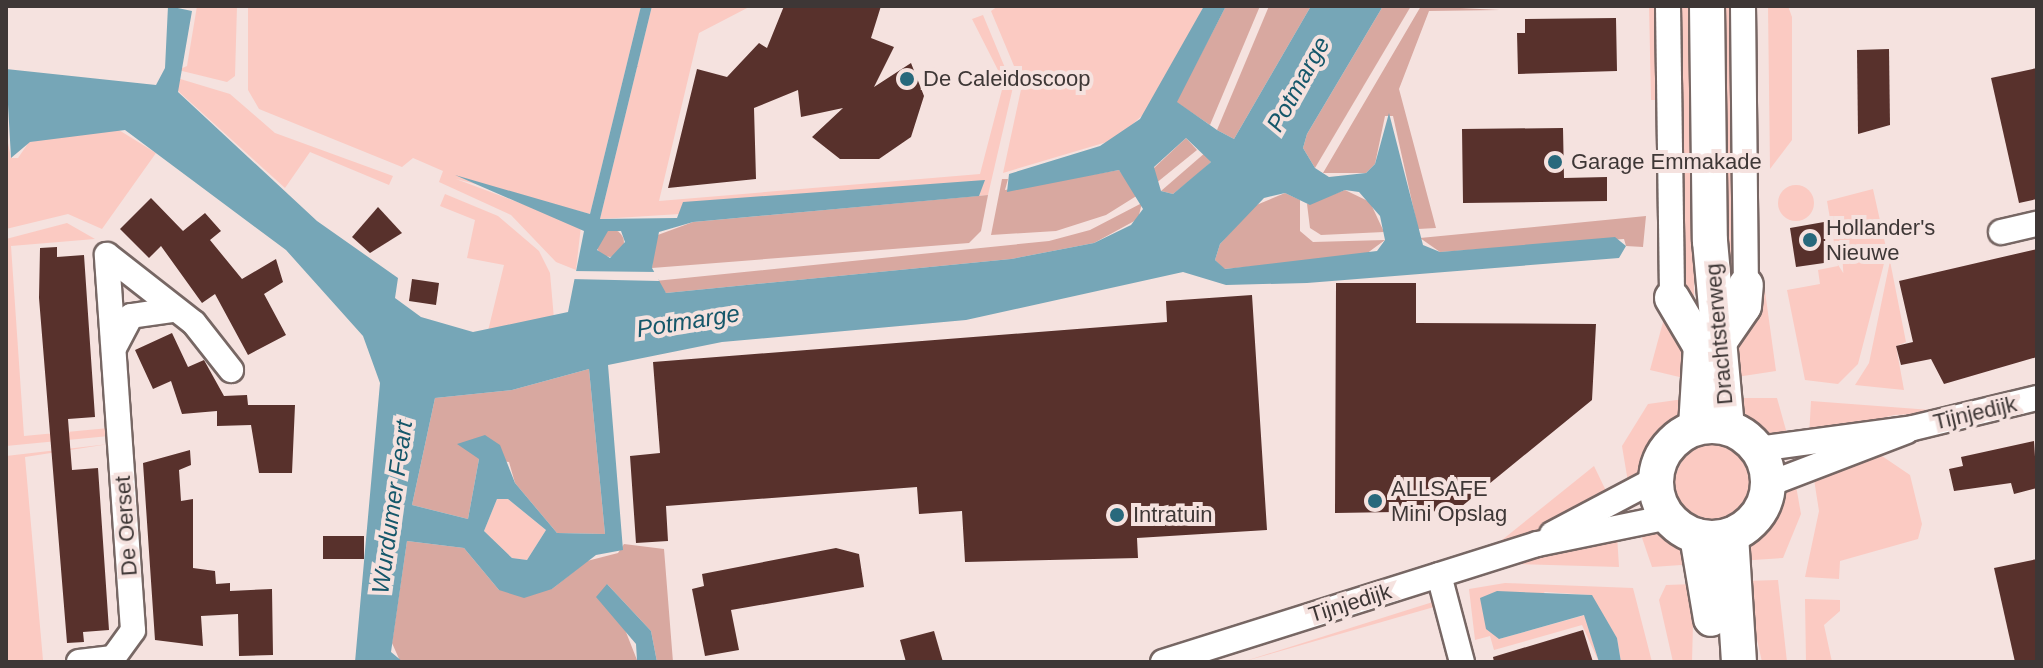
<!DOCTYPE html>
<html>
<head>
<meta charset="utf-8">
<style>
  body { margin:0 }
  #map { position:relative; width:2043px; height:668px; overflow:hidden; background:#f5e2df; font-family:Arial,sans-serif }
  div>[style] { position:absolute }
  [style*='--x'] { left:calc(var(--x)*1px); top:calc(var(--y)*1px); width:calc(var(--w)*1px); rotate:calc(var(--a)*1deg) }
  .green>* { inset:0; background:#fbcac2 }
  .round { border-radius:50% }
  .forest>* { inset:0; background:#d8a8a0 }
  .water>* { inset:0; background:#76a6b7 }
  .pier>* { inset:0; background:#f5e2df }
  .building>* { inset:0; background:#58312c }
  .roads { filter:drop-shadow(2px 0 #776764) drop-shadow(-2px 0 #776764) drop-shadow(0 2px #776764) drop-shadow(0 -2px #776764) }
  .street>* { height:24px; margin:-12px; padding:0 12px; transform-origin:12px; border-radius:12px; background:#fff }
  .secondary>* { height:34px; margin:-17px; padding:0 17px; transform-origin:17px; border-radius:17px; background:#fff }
  .secondary>.ring { margin:-17px; padding:0; box-sizing:content-box; background:none; border:34px solid #fff; border-radius:50% }
  .dots>* { width:22px; height:22px; translate:-50% -50%; box-sizing:border-box; border:4px solid #f5e2df; border-radius:50% }
  span { translate:-50% -50%; white-space:nowrap; text-align:center; line-height:1.15; -webkit-text-stroke:8px #f5e2df; paint-order:stroke }
  .poi-label { font-size:22px; color:#3e3736 }
  .left { translate:0 -50%; text-align:left }
  .street-label { font-size:22px; color:#3e3736 }
  .water-label { font-size:24px; color:#15576a; font-style:italic }
  .frame { position:absolute; inset:0; border:8px solid #3e3736; pointer-events:none }
</style>
</head>
<body>
<div id="map">
  <div class="green">
    <i style="clip-path:polygon(197px 6px,237px 6px,235px 76px,227px 82px,178px 70px,187px 66px)"></i>
    <i style="clip-path:polygon(248px 6px,641px 6px,590px 214px,456px 179px,581px 226px,576px 270px,556px 262px,511px 215px,439px 182px,443px 171px,413px 158px,402px 167px,259px 109px,248px 90px)"></i>
    <i style="clip-path:polygon(652px 6px,751px 6px,699px 33px,659px 201px,980px 174px,1004px 82px,972px 19px,983px 15px,1013px 87px,988px 195px,600px 219px)"></i>
    <i style="clip-path:polygon(998px 6px,1204px 6px,1150px 108px,1117px 139px,1003px 173px,1022px 85px,991px 11px)"></i>
    <i style="clip-path:polygon(1649px 6px,1658px 6px,1660px 100px,1651px 100px)"></i>
    <i style="clip-path:polygon(1678px 6px,1694px 6px,1694px 315px,1680px 297px)"></i>
    <i style="clip-path:polygon(1720px 6px,1734px 6px,1737px 296px,1728px 308px)"></i>
    <i style="clip-path:polygon(1768px 6px,1788px 6px,1792px 17px,1792px 140px,1770px 169px)"></i>
    <i style="clip-path:polygon(177px 78px,230px 94px,275px 133px,393px 176px,389px 185px,310px 152px,285px 188px,178px 91px)"></i>
    <i style="clip-path:polygon(114px 127px,156px 153px,102px 229px,68px 214px,6px 229px,6px 133px,11px 158px,18px 158px,29px 142px)"></i>
    <i class="round" style="left:1778px;top:185px;width:36px;height:36px"></i>
    <i style="clip-path:polygon(1873px 189px,1887px 252px,1858px 364px,1838px 384px,1805px 380px,1787px 290px,1820px 284px,1818px 270px,1838px 266px,1827px 201px)"></i>
    <i style="clip-path:polygon(445px 194px,498px 216px,539px 251px,550px 273px,554px 319px,488px 331px,504px 265px,467px 258px,475px 220px,440px 206px)"></i>
    <i style="clip-path:polygon(67px 223px,95px 239px,11px 246px,24px 436px,109px 428px,109px 436px,6px 446px,6px 239px)"></i>
    <i style="clip-path:polygon(1890px 261px,1906px 342px,1896px 346px,1904px 390px,1855px 385px,1869px 363px)"></i>
    <i style="clip-path:polygon(1754px 284px,1764px 284px,1776px 371px,1730px 378px,1728px 363px)"></i>
    <i style="clip-path:polygon(1666px 311px,1689px 343px,1692px 380px,1650px 370px)"></i>
    <i style="clip-path:polygon(1691px 398px,1684px 415px,1629px 488px,1622px 446px,1648px 404px)"></i>
    <i style="clip-path:polygon(1737px 398px,1777px 398px,1789px 441px,1752px 427px)"></i>
    <i style="clip-path:polygon(1811px 401px,1931px 410px,1933px 413px,1894px 415px,1809px 437px)"></i>
    <i style="clip-path:polygon(1710px 441px,1745px 456px,1754px 480px,1747px 505px,1715px 523px,1681px 508px,1671px 485px,1687px 450px)"></i>
    <i style="clip-path:polygon(109px 444px,25px 457px,43px 660px,6px 662px,6px 456px)"></i>
    <i style="clip-path:polygon(1879px 454px,1910px 475px,1922px 524px,1918px 539px,1840px 561px,1839px 579px,1805px 577px,1819px 511px,1813px 473px)"></i>
    <i style="clip-path:polygon(1594px 466px,1608px 495px,1541px 531px,1497px 544px)"></i>
    <i style="clip-path:polygon(1795px 480px,1801px 514px,1783px 558px,1738px 561px)"></i>
    <i style="clip-path:polygon(497px 499px,508px 499px,546px 530px,527px 560px,512px 558px,484px 531px)"></i>
    <i style="clip-path:polygon(1639px 529px,1676px 537px,1696px 564px,1652px 567px)"></i>
    <i style="clip-path:polygon(1617px 535px,1619px 567px,1518px 564px,1518px 561px)"></i>
    <i style="clip-path:polygon(1778px 580px,1787px 662px,1762px 662px,1744px 581px)"></i>
    <i style="clip-path:polygon(1505px 583px,1633px 588px,1652px 662px,1621px 662px,1617px 638px,1591px 595px,1545px 592px,1495px 630px,1499px 639px,1585px 615px,1599px 662px,1582px 625px,1494px 650px,1490px 636px,1475px 640px,1469px 589px)"></i>
    <i style="clip-path:polygon(1694px 584px,1692px 662px,1673px 662px,1659px 600px,1666px 585px)"></i>
    <i style="clip-path:polygon(1805px 599px,1840px 600px,1840px 611px,1824px 625px,1832px 662px,1806px 662px)"></i>
    <i style="clip-path:polygon(1436px 601px,1443px 625px,1434px 607px,1242px 662px)"></i>
  </div>
  <div class="forest">
    <i style="clip-path:polygon(1226px 6px,1260px 6px,1210px 125px,1176px 102px)"></i>
    <i style="clip-path:polygon(1269px 6px,1311px 6px,1234px 139px,1217px 130px)"></i>
    <i style="clip-path:polygon(1383px 6px,1411px 6px,1315px 168px,1303px 148px,1307px 134px)"></i>
    <i style="clip-path:polygon(1421px 6px,1500px 10px,1429px 11px,1399px 89px,1436px 228px,1418px 229px,1393px 116px,1385px 116px,1375px 164px,1366px 173px,1323px 173px)"></i>
    <i style="clip-path:polygon(1186px 138px,1197px 150px,1155px 184px,1154px 168px)"></i>
    <i style="clip-path:polygon(1206px 152px,1211px 162px,1198px 174px,1173px 194px,1161px 191px)"></i>
    <i style="clip-path:polygon(1119px 170px,1138px 195px,1106px 215px,1056px 231px,991px 235px,1002px 179px,1008px 179px,1005px 190px)"></i>
    <i style="clip-path:polygon(1345px 190px,1370px 202px,1384px 232px,1321px 235px,1310px 228px,1307px 204px)"></i>
    <i style="clip-path:polygon(1285px 193px,1300px 200px,1300px 231px,1313px 242px,1385px 240px,1362px 257px,1224px 269px,1215px 260px,1220px 244px,1254px 206px)"></i>
    <i style="clip-path:polygon(988px 195px,981px 231px,969px 243px,652px 268px,655px 236px,693px 222px)"></i>
    <i style="clip-path:polygon(1142px 203px,1138px 219px,1094px 243px,1011px 259px,666px 293px,655px 281px,1049px 241px,1090px 230px)"></i>
    <i style="clip-path:polygon(1646px 216px,1643px 247px,1626px 246px,1624px 239px,1440px 252px,1420px 238px)"></i>
    <i class="round" style="left:596px;top:229px;width:28px;height:28px"></i>
    <i style="clip-path:polygon(589px 369px,605px 534px,557px 533px,515px 483px,509px 462px,479px 459px,468px 519px,412px 505px,435px 398px,512px 390px)"></i>
    <i style="clip-path:polygon(407px 541px,464px 548px,499px 590px,552px 589px,587px 561px,618px 553px,624px 544px,664px 549px,673px 662px,657px 662px,651px 631px,607px 584px,637px 660px,400px 661px,392px 643px)"></i>
  </div>
  <div class="water">
    <i style="clip-path:polygon(evenodd,168px 6px,192px 11px,178px 92px,317px 221px,398px 278px,395px 298px,421px 317px,473px 332px,568px 312px,584px 231px,455px 175px,590px 214px,641px 6px,652px 6px,600px 219px,677px 218px,683px 202px,985px 180px,979px 196px,693px 222px,659px 232px,652px 268px,666px 293px,1011px 259px,1094px 243px,1131px 225px,1143px 209px,1119px 170px,1007px 192px,1009px 174px,1100px 146px,1140px 119px,1204px 6px,1226px 6px,1177px 102px,1217px 130px,1234px 139px,1311px 6px,1383px 6px,1307px 134px,1303px 148px,1315px 168px,1329px 177px,1366px 173px,1375px 164px,1389px 113px,1423px 245px,1440px 252px,1615px 237px,1626px 246px,1619px 258px,1307px 283px,1226px 285px,1183px 272px,966px 320px,722px 342px,608px 365px,623px 550px,596px 555px,552px 589px,524px 598px,499px 590px,464px 548px,407px 541px,391px 652px,403px 662px,355px 662px,380px 383px,363px 336px,286px 250px,125px 130px,30px 142px,11px 158px,6px 69px,156px 85px,165px 68px,168px 6px,1186px 138px,1211px 162px,1173px 194px,1161px 191px,1154px 167px,1186px 138px,168px 6px,1345px 190px,1359px 192px,1380px 216px,1385px 240px,1377px 251px,1225px 269px,1215px 260px,1220px 244px,1264px 198px,1285px 193px,1310px 205px,1345px 190px,168px 6px,608px 231px,621px 231px,625px 242px,610px 258px,597px 250px,608px 231px,168px 6px,589px 369px,605px 534px,557px 533px,515px 483px,500px 445px,485px 435px,457px 444px,479px 459px,468px 519px,412px 505px,435px 398px,512px 390px,589px 369px,168px 6px,497px 499px,508px 499px,546px 530px,527px 560px,512px 558px,484px 531px,497px 499px)"></i>
    <i style="clip-path:polygon(607px 584px,651px 631px,657px 662px,498px 662px,637px 660px,636px 644px,596px 597px)"></i>
    <i style="clip-path:polygon(1497px 591px,1592px 595px,1617px 638px,1621px 662px,1599px 662px,1584px 615px,1499px 639px,1486px 629px,1480px 598px)"></i>
  </div>
  <div class="pier">
    <i style="clip-path:polygon(572px 271px,657px 272px,659px 281px,570px 279px)"></i>
  </div>
  <div class="building">
    <i style="clip-path:polygon(784px 6px,881px 6px,871px 38px,894px 47px,874px 87px,911px 63px,924px 96px,911px 137px,879px 159px,840px 159px,812px 137px,843px 108px,801px 117px,798px 90px,754px 108px,756px 179px,668px 188px,697px 69px,727px 77px,759px 43px,767px 48px)"></i>
    <i style="clip-path:polygon(1616px 18px,1617px 71px,1518px 74px,1517px 33px,1525px 33px,1525px 19px)"></i>
    <i style="clip-path:polygon(1889px 49px,1890px 125px,1858px 134px,1857px 50px)"></i>
    <i style="clip-path:polygon(2037px 68px,2037px 199px,2019px 203px,1991px 78px)"></i>
    <i style="clip-path:polygon(1563px 128px,1564px 178px,1607px 177px,1607px 201px,1463px 203px,1462px 129px)"></i>
    <i style="clip-path:polygon(151px 198px,183px 231px,205px 213px,221px 231px,210px 240px,242px 279px,276px 259px,283px 282px,264px 294px,286px 335px,248px 355px,215px 294px,202px 303px,161px 246px,149px 258px,120px 229px)"></i>
    <i style="clip-path:polygon(378px 207px,402px 233px,370px 253px,352px 237px)"></i>
    <i style="clip-path:polygon(1824px 222px,1831px 262px,1796px 267px,1790px 228px)"></i>
    <i style="clip-path:polygon(57px 247px,57px 257px,84px 255px,95px 417px,68px 419px,70px 445px,72px 470px,98px 468px,109px 630px,83px 632px,84px 642px,67px 643px,39px 298px,40px 248px)"></i>
    <i style="clip-path:polygon(2037px 249px,2037px 357px,1944px 384px,1931px 359px,1901px 365px,1896px 346px,1913px 342px,1899px 281px)"></i>
    <i style="clip-path:polygon(412px 279px,439px 283px,436px 305px,409px 301px)"></i>
    <i style="clip-path:polygon(1336px 283px,1416px 283px,1416px 323px,1596px 324px,1592px 400px,1456px 511px,1335px 513px)"></i>
    <i style="clip-path:polygon(1252px 295px,1267px 530px,1137px 538px,1138px 558px,965px 562px,962px 511px,919px 514px,917px 487px,666px 506px,668px 541px,636px 543px,630px 456px,660px 453px,653px 362px,1167px 322px,1166px 301px)"></i>
    <i style="clip-path:polygon(172px 333px,188px 367px,204px 360px,224px 396px,247px 395px,248px 405px,295px 405px,292px 473px,259px 473px,251px 425px,217px 426px,217px 411px,182px 414px,171px 381px,153px 389px,135px 350px)"></i>
    <i style="clip-path:polygon(2034px 441px,2037px 488px,2014px 494px,2011px 483px,1954px 491px,1949px 469px,1963px 466px,1961px 457px)"></i>
    <i style="clip-path:polygon(190px 450px,191px 465px,179px 470px,181px 501px,193px 499px,193px 568px,215px 571px,216px 584px,230px 583px,230px 591px,272px 589px,273px 655px,239px 656px,238px 614px,201px 616px,203px 646px,155px 640px,143px 463px)"></i>
    <i style="clip-path:polygon(323px 536px,364px 536px,364px 559px,323px 559px)"></i>
    <i style="clip-path:polygon(836px 548px,859px 554px,864px 587px,731px 610px,739px 650px,705px 656px,692px 589px,704px 586px,702px 574px)"></i>
    <i style="clip-path:polygon(2037px 559px,2037px 662px,2015px 662px,1994px 568px)"></i>
    <i style="clip-path:polygon(1583px 630px,1593px 662px,1494px 662px,1493px 657px)"></i>
    <i style="clip-path:polygon(934px 631px,943px 662px,906px 662px,900px 640px)"></i>
  </div>
  <div class="roads">
    <div class="street">
      <i style="--x:1668;--y:6;--w:292;--a:89.2"></i>
      <i style="--x:1743;--y:6;--w:279;--a:89.4"></i>
      <i style="--x:2001;--y:232;--w:37;--a:-13"></i>
      <i style="--x:115;--y:346;--w:34;--a:-62"></i>
      <i style="--x:131;--y:316;--w:41;--a:-8.3"></i>
      <i style="--x:1758;--y:449;--w:156;--a:-7.7"></i>
      <i style="--x:1913;--y:428;--w:128;--a:-13.6"></i>
      <i style="--x:1769;--y:484;--w:148;--a:-21"></i>
      <i style="--x:1552;--y:534;--w:118;--a:-27.9"></i>
      <i style="--x:1439;--y:575;--w:90;--a:75.2"></i>
      <i style="--x:79;--y:662;--w:34;--a:-7"></i>
      <i style="--x:113;--y:658;--w:34;--a:-54"></i>
      <i style="--x:133;--y:630;--w:376;--a:-94"></i>
      <i style="--x:107;--y:255;--w:110;--a:38"></i>
      <i style="--x:194;--y:323;--w:60;--a:51.8"></i>
      <i style="--x:1163;--y:662;--w:392;--a:-17.5"></i>
      <i style="--x:1537;--y:544;--w:134;--a:-11.6"></i>
    </div>
    <div class="secondary">
      <i style="--x:1707;--y:6;--w:235;--a:89.3"></i>
      <i style="--x:1710;--y:241;--w:187;--a:84.8"></i>
      <i style="--x:1672;--y:298;--w:57;--a:59.4"></i>
      <i style="--x:1720;--y:341;--w:42;--a:-55.6"></i>
      <i style="--x:1744;--y:306;--w:21;--a:-85"></i>
      <i class="ring" style="left:1656px;top:426px;width:78px;height:78px"></i>
      <i style="--x:1696;--y:427;--w:82;--a:-86.5"></i>
      <i style="--x:1731;--y:535;--w:127;--a:86.4"></i>
      <i style="--x:1697;--y:536;--w:84;--a:80.4"></i>
    </div>
  </div>
  <div class="dots">
    <i style="left:907px;top:79px;background:#28697c"></i>
    <i style="left:1555px;top:162px;background:#28697c"></i>
    <i style="left:1810px;top:240px;background:#28697c"></i>
    <i style="left:1375px;top:501px;background:#28697c"></i>
    <i style="left:1117px;top:515px;background:#28697c"></i>
  </div>
  <div class="poi-label">
    <span class="left" style="left:923px;top:79px">De Caleidoscoop</span>
    <span class="left" style="left:1571px;top:162px">Garage Emmakade</span>
    <span class="left" style="left:1826px;top:240px">Hollander's<br>Nieuwe</span>
    <span class="left" style="left:1391px;top:501px">ALLSAFE<br>Mini Opslag</span>
    <span class="left" style="left:1133px;top:515px">Intratuin</span>
  </div>
  <div class="street-label">
    <span style="left:1719px;top:334px;rotate:-95deg">Drachtsterweg</span>
    <span style="left:1975px;top:413px;rotate:-13deg">Tijnjedijk</span>
    <span style="left:126px;top:526px;rotate:-94deg">De Oerset</span>
    <span style="left:1350px;top:603px;rotate:-17deg">Tijnjedijk</span>
  </div>
  <div class="water-label">
    <span style="left:1298px;top:84px;rotate:-61deg">Potmarge</span>
    <span style="left:688px;top:321px;rotate:-9deg">Potmarge</span>
    <span style="left:392px;top:507px;rotate:-82deg">Wurdumer Feart</span>
  </div>
  <div class="frame"></div>
</div>
</body>
</html>
